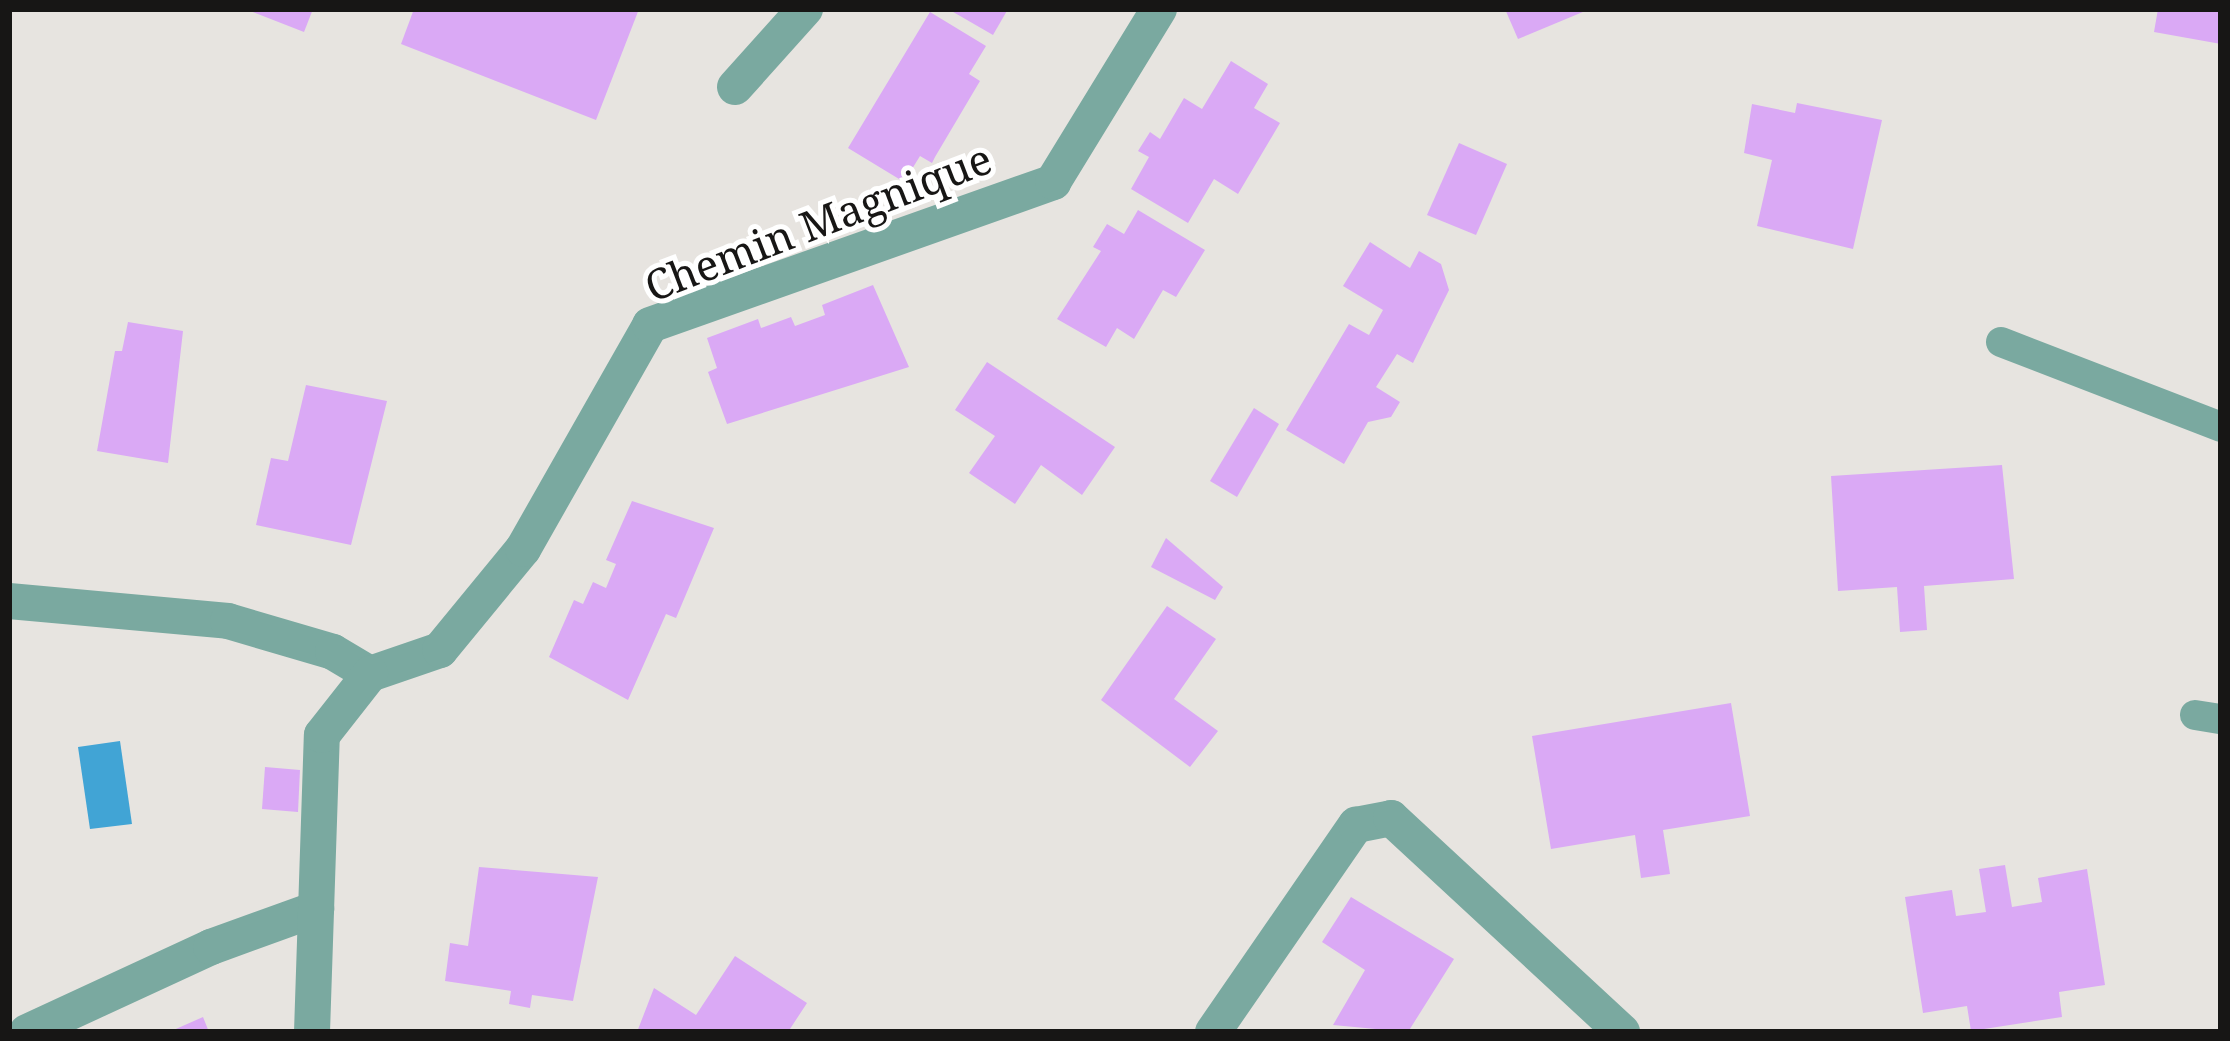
<!DOCTYPE html>
<html>
<head>
<meta charset="utf-8">
<style>
  body { margin:0 }
  #map { position:relative; width:2230px; height:1041px; overflow:hidden; background:#e7e4e0; font-family:"Noto Serif",serif }
  div>[style] { position:absolute }
  [style*='--x'] { left:calc(var(--x)*1px); top:calc(var(--y)*1px); width:calc(var(--w)*1px); rotate:calc(var(--a)*1deg) }
  .water>* { inset:0; background:#41a4d5 }
  .building>* { inset:0; background:#daa9f5 }
  .service>* { height:30px; margin:-15px; padding:0 15px; transform-origin:15px; border-radius:15px; background:#7aa9a0 }
  .minor>* { height:36px; margin:-18px; padding:0 18px; transform-origin:18px; border-radius:18px; background:#7aa9a0 }
  span { translate:-50% -50%; white-space:nowrap; text-align:center; line-height:1.15; -webkit-text-stroke:10px #fff; paint-order:stroke }
  .street-label { font-size:42px; color:#171615 }
  .frame { position:absolute; inset:0; border:12px solid #171615; pointer-events:none }
</style>
</head>
<body>
<div id="map">
  <div class="water">
    <i style="clip-path:polygon(120px 741px,132px 824px,90px 829px,78px 747px)"></i>
  </div>
  <div class="building">
    <i style="clip-path:polygon(245px 9px,313px 9px,304px 32px)"></i>
    <i style="clip-path:polygon(414px 9px,639px 9px,596px 120px,401px 44px)"></i>
    <i style="clip-path:polygon(948px 9px,1008px 9px,993px 35px)"></i>
    <i style="clip-path:polygon(1505px 9px,1590px 9px,1518px 39px)"></i>
    <i style="clip-path:polygon(2158px 9px,2221px 9px,2221px 44px,2154px 32px)"></i>
    <i style="clip-path:polygon(930px 12px,986px 46px,969px 74px,980px 81px,935px 157px,932px 163px,920px 156px,904px 182px,848px 148px)"></i>
    <i style="clip-path:polygon(1231px 61px,1268px 84px,1254px 108px,1280px 123px,1238px 194px,1214px 179px,1188px 223px,1131px 189px,1149px 157px,1138px 151px,1150px 132px,1160px 139px,1184px 98px,1202px 109px)"></i>
    <i style="clip-path:polygon(1797px 103px,1882px 120px,1853px 249px,1757px 226px,1772px 160px,1744px 153px,1752px 104px,1795px 113px)"></i>
    <i style="clip-path:polygon(1459px 143px,1507px 164px,1476px 235px,1427px 215px)"></i>
    <i style="clip-path:polygon(1138px 210px,1205px 250px,1176px 297px,1163px 290px,1134px 339px,1117px 328px,1106px 347px,1057px 319px,1101px 251px,1093px 247px,1107px 224px,1124px 234px)"></i>
    <i style="clip-path:polygon(1370px 242px,1410px 268px,1419px 251px,1441px 264px,1449px 290px,1413px 363px,1397px 354px,1376px 387px,1400px 402px,1391px 417px,1368px 422px,1344px 464px,1286px 430px,1349px 324px,1369px 335px,1383px 310px,1343px 286px)"></i>
    <i style="clip-path:polygon(873px 285px,909px 367px,727px 424px,708px 372px,717px 368px,707px 338px,758px 319px,761px 328px,791px 317px,795px 326px,825px 315px,822px 305px)"></i>
    <i style="clip-path:polygon(128px 322px,183px 331px,168px 463px,97px 451px,115px 351px,122px 351px)"></i>
    <i style="clip-path:polygon(987px 362px,1115px 447px,1082px 495px,1041px 465px,1015px 504px,969px 473px,995px 436px,955px 410px)"></i>
    <i style="clip-path:polygon(306px 385px,387px 401px,351px 545px,256px 525px,271px 458px,288px 461px)"></i>
    <i style="clip-path:polygon(1254px 408px,1279px 424px,1237px 497px,1210px 481px)"></i>
    <i style="clip-path:polygon(2002px 465px,2014px 579px,1924px 586px,1927px 630px,1900px 632px,1897px 587px,1838px 591px,1831px 476px)"></i>
    <i style="clip-path:polygon(632px 501px,714px 528px,676px 618px,666px 614px,628px 700px,549px 657px,574px 600px,583px 604px,593px 582px,606px 588px,616px 564px,606px 560px)"></i>
    <i style="clip-path:polygon(1166px 538px,1223px 587px,1215px 600px,1151px 567px)"></i>
    <i style="clip-path:polygon(1167px 606px,1216px 639px,1174px 699px,1218px 731px,1190px 767px,1101px 700px)"></i>
    <i style="clip-path:polygon(1731px 703px,1750px 816px,1663px 830px,1670px 874px,1641px 878px,1635px 835px,1551px 849px,1532px 736px)"></i>
    <i style="clip-path:polygon(265px 767px,300px 770px,298px 812px,262px 809px)"></i>
    <i style="clip-path:polygon(2005px 865px,2012px 907px,2042px 902px,2038px 878px,2087px 869px,2105px 985px,2059px 992px,2062px 1017px,1971px 1031px,1967px 1006px,1923px 1013px,1905px 897px,1952px 890px,1956px 916px,1986px 912px,1979px 869px)"></i>
    <i style="clip-path:polygon(479px 867px,598px 877px,573px 1001px,532px 995px,530px 1008px,509px 1004px,511px 991px,445px 981px,450px 943px,468px 946px)"></i>
    <i style="clip-path:polygon(1351px 897px,1454px 959px,1408px 1032px,1333px 1025px,1365px 970px,1322px 942px)"></i>
    <i style="clip-path:polygon(735px 956px,807px 1003px,788px 1032px,637px 1032px,654px 988px,696px 1015px)"></i>
    <i style="clip-path:polygon(203px 1017px,209px 1032px,169px 1032px)"></i>
  </div>
  <div class="service">
    <i style="--x:2001;--y:342;--w:236;--a:21.1"></i>
    <i style="--x:2195;--y:715;--w:26;--a:9"></i>
  </div>
  <div class="minor">
    <i style="--x:735;--y:87;--w:105;--a:-48.1"></i>
    <i style="--x:9;--y:601;--w:220;--a:5.2"></i>
    <i style="--x:228;--y:621;--w:109;--a:16.4"></i>
    <i style="--x:333;--y:652;--w:43;--a:30.7"></i>
    <i style="--x:370;--y:674;--w:74;--a:-18.9"></i>
    <i style="--x:440;--y:650;--w:131;--a:-50.6"></i>
    <i style="--x:523;--y:549;--w:257;--a:-60.4"></i>
    <i style="--x:650;--y:325;--w:428;--a:-19.5"></i>
    <i style="--x:1053;--y:182;--w:203;--a:-58.5"></i>
    <i style="--x:27;--y:1032;--w:203;--a:-24.8"></i>
    <i style="--x:211;--y:947;--w:112;--a:-19.9"></i>
    <i style="--x:312;--y:1032;--w:297;--a:-88.1"></i>
    <i style="--x:322;--y:735;--w:78;--a:-51.8"></i>
    <i style="--x:1213;--y:1032;--w:252;--a:-55.4"></i>
    <i style="--x:1356;--y:825;--w:36;--a:-11"></i>
    <i style="--x:1391;--y:818;--w:315;--a:42.8"></i>
  </div>
  <div class="street-label">
    <span style="left:818px;top:222px;rotate:-21deg">Chemin Magnique</span>
  </div>
  <div class="frame"></div>
</div>
</body>
</html>
